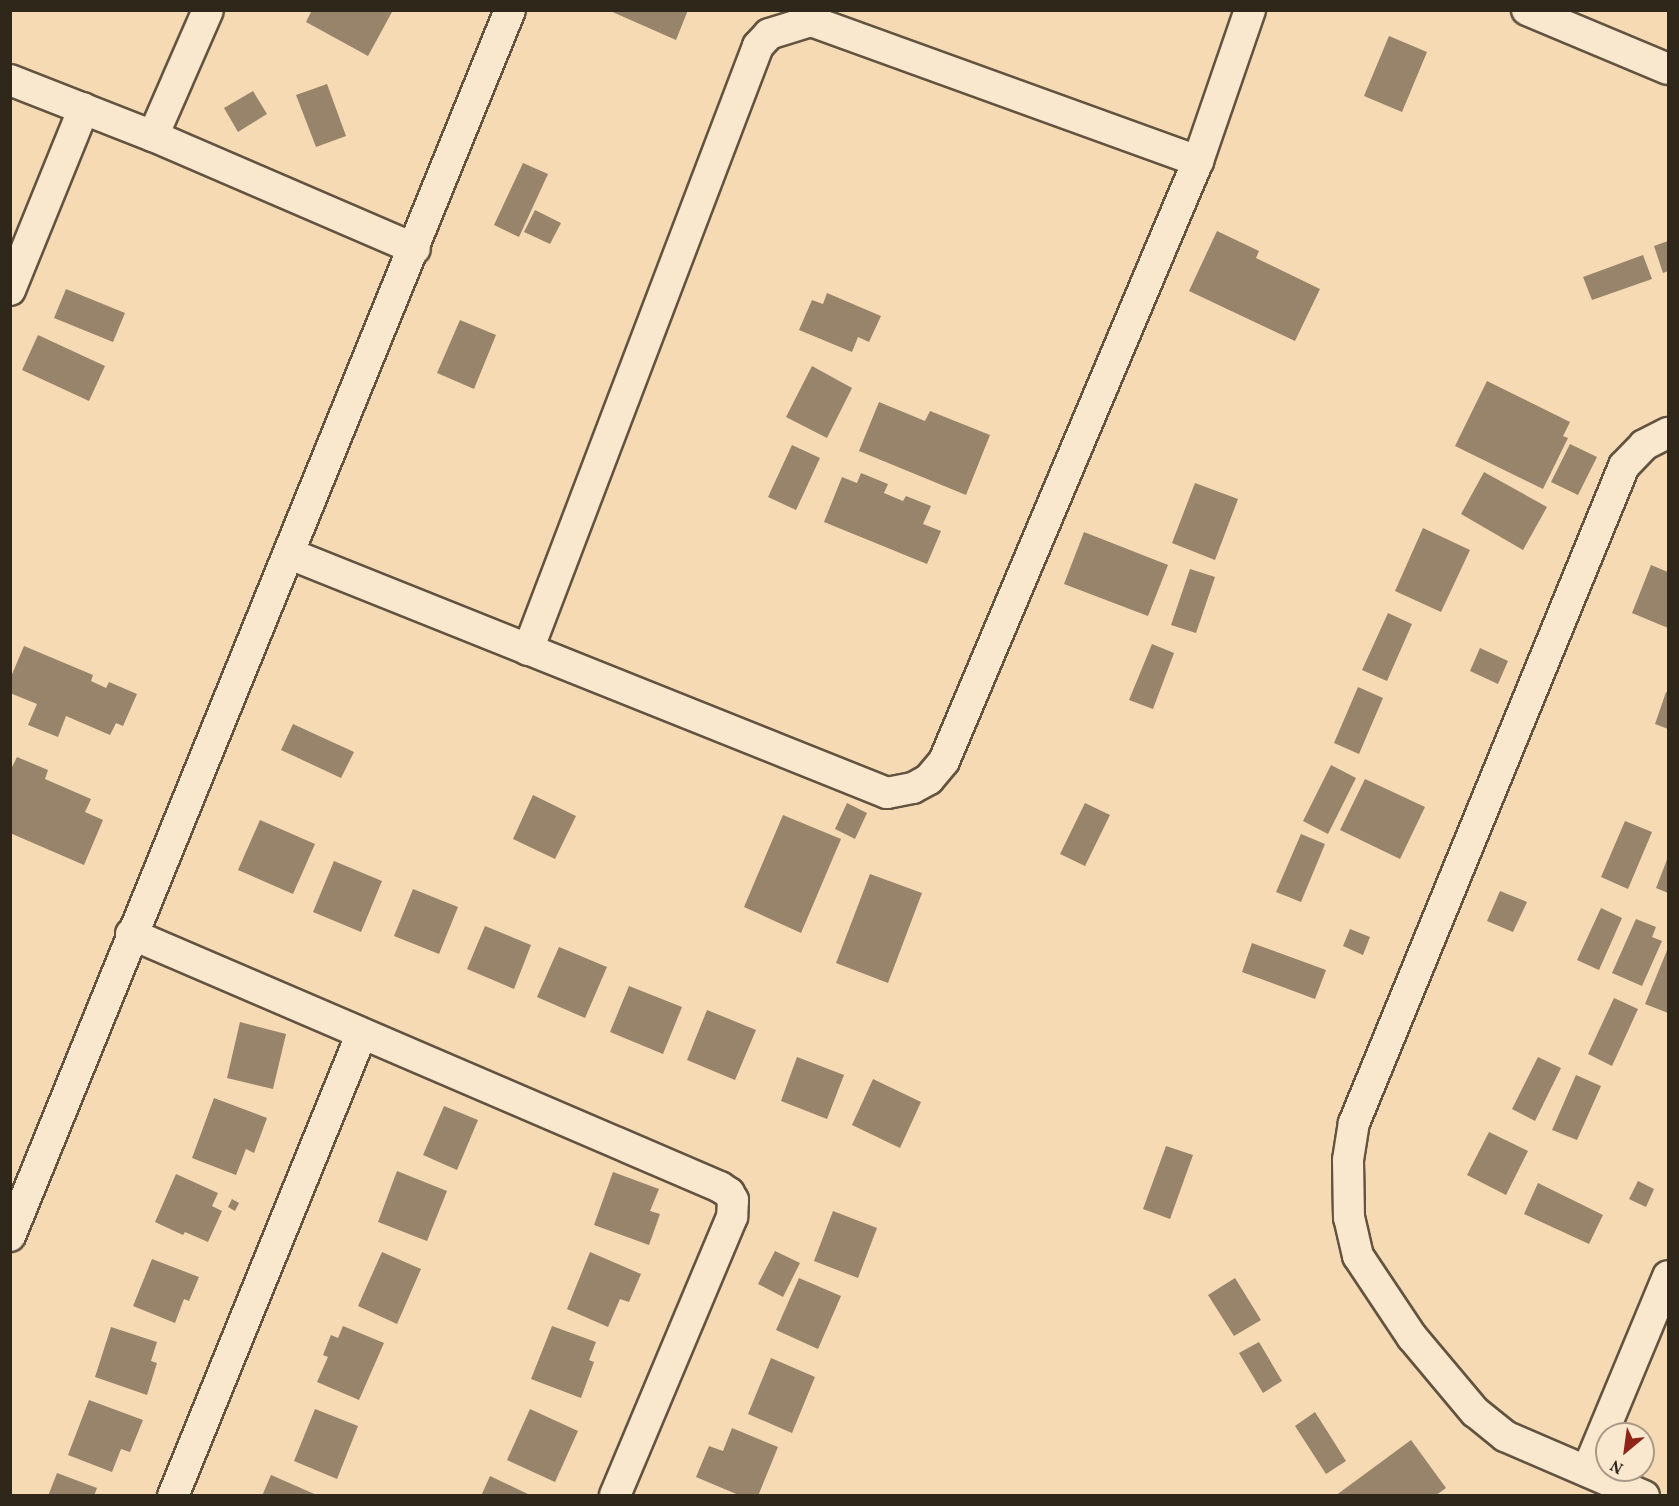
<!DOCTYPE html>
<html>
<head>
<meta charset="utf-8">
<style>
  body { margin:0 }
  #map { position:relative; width:1679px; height:1506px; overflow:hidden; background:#f6dab3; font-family:Vollkorn,serif }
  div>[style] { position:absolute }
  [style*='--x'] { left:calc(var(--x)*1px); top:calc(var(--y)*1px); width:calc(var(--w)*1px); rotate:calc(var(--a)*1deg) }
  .building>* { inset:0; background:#97846a }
  .roads { filter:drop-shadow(2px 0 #625441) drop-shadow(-2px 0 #625441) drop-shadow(0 2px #625441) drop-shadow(0 -2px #625441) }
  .minor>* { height:30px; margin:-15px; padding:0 15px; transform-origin:15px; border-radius:15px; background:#f9e7ce }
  span { translate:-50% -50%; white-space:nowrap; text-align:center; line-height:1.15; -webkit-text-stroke:6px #f9e7ce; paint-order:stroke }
  .frame { position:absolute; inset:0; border:12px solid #30271b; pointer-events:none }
  .north { position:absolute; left:1595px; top:1422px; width:60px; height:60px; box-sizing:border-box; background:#f9e7ce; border:2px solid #a99a86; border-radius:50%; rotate:209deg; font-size:16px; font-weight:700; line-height:24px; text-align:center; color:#30271b }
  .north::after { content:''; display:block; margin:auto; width:21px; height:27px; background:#8f2418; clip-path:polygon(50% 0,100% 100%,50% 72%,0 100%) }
</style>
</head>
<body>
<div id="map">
  <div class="building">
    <i style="clip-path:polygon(312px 10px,390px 10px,392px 12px,368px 56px,306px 22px)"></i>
    <i style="clip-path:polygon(608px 10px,688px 10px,676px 40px)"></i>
    <i style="clip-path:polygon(1389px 36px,1427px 52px,1402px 112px,1364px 96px)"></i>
    <i style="clip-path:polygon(327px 84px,346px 136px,316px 147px,296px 95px)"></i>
    <i style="clip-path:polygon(253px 91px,267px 114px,238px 132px,224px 108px)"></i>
    <i style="clip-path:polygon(523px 163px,548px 174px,519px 237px,494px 225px)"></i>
    <i style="clip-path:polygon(535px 210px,561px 223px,550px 244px,524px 232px)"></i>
    <i style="clip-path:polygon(1217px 231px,1259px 251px,1256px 258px,1320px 289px,1295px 341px,1189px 291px)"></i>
    <i style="clip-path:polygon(1668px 241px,1668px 271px,1663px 273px,1654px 246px)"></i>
    <i style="clip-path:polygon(1643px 255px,1652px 279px,1592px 300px,1583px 277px)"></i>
    <i style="clip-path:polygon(66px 289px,125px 313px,113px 342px,54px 318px)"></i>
    <i style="clip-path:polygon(827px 293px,881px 316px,869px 342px,858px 337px,852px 352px,799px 330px,812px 300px,823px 304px)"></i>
    <i style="clip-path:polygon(460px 320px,496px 335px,474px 389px,437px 373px)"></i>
    <i style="clip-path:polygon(38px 335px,105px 366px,89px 401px,22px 370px)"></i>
    <i style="clip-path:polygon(812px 366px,852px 388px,827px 438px,786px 417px)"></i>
    <i style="clip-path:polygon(1487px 381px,1570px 422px,1563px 436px,1568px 438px,1543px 489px,1455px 446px)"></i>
    <i style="clip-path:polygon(879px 402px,925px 421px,930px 411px,990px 435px,966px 495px,859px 451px)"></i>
    <i style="clip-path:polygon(1570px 444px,1597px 457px,1578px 495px,1551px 482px)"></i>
    <i style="clip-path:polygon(792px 445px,820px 458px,796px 510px,768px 497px)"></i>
    <i style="clip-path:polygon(1484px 472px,1547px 507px,1523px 550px,1461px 514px)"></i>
    <i style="clip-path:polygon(861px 473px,888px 484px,884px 493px,903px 501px,906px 496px,931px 506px,923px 524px,941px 531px,927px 564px,824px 522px,842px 477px,857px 483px)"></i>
    <i style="clip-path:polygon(1195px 483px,1238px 499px,1215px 560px,1172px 543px)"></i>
    <i style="clip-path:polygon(1423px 528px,1470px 550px,1441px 612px,1395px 591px)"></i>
    <i style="clip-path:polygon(1084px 532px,1168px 565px,1148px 616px,1064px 584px)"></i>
    <i style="clip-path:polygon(1651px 565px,1668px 572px,1668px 628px,1632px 613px)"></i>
    <i style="clip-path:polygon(1190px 569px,1215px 577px,1196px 633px,1171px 625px)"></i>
    <i style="clip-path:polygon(1388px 613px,1412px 624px,1387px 681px,1362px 670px)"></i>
    <i style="clip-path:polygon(1152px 644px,1174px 653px,1153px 709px,1129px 700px)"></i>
    <i style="clip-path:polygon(24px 646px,93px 675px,91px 681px,106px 688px,109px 682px,137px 694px,123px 726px,116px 723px,110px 735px,66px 716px,58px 737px,28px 725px,37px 704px,10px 693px,10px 679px)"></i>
    <i style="clip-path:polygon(1480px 648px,1508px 661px,1498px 684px,1470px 671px)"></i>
    <i style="clip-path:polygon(1358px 687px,1383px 698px,1359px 754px,1334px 743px)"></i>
    <i style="clip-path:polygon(1666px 692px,1668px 693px,1668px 729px,1655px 724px)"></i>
    <i style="clip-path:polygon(293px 724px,354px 752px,341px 778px,281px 750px)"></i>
    <i style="clip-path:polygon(17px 757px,48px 770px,45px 779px,91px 799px,85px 812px,103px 820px,84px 865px,10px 833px,10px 771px)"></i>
    <i style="clip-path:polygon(1331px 765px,1356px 778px,1328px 834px,1303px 821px)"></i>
    <i style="clip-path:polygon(1365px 779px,1425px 807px,1400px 859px,1340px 830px)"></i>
    <i style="clip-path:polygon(533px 795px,576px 816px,555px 859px,513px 839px)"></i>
    <i style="clip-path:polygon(847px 803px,867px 813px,855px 839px,835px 829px)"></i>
    <i style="clip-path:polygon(1085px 803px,1110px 815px,1085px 866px,1060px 854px)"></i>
    <i style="clip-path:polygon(783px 815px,841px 839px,801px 933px,744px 907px)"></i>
    <i style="clip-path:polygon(260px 820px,315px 844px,293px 894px,238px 870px)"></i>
    <i style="clip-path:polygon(1625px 821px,1652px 832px,1628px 889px,1601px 877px)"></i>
    <i style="clip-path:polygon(1301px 834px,1325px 844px,1301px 902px,1276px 892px)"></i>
    <i style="clip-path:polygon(1668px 857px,1668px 893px,1656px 888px)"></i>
    <i style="clip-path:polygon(334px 861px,382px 881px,361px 932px,313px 912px)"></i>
    <i style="clip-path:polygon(870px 874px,922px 893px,888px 983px,836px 963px)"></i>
    <i style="clip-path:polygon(413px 889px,458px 907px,439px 954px,394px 936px)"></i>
    <i style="clip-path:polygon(1500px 891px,1527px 902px,1513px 932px,1487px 921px)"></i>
    <i style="clip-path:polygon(1601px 908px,1622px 918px,1599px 970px,1577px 960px)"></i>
    <i style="clip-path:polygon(1636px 919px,1656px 927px,1652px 937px,1662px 941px,1642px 986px,1612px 973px)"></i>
    <i style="clip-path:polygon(485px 926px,531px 945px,514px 989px,467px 969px)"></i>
    <i style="clip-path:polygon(1350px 929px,1370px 937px,1363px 955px,1343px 946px)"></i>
    <i style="clip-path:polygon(1252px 943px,1326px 970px,1315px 999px,1242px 972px)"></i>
    <i style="clip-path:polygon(559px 947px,607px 967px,585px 1018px,537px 997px)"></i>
    <i style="clip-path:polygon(1668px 948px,1668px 1013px,1645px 1004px)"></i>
    <i style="clip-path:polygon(629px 986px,682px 1007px,663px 1054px,610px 1032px)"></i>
    <i style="clip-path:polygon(1614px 998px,1638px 1009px,1612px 1066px,1588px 1054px)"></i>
    <i style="clip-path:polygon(707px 1010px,756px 1030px,735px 1080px,687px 1060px)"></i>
    <i style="clip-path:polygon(240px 1022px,286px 1034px,273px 1089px,227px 1078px)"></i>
    <i style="clip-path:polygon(797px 1057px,844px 1075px,827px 1119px,781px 1101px)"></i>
    <i style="clip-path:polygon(1538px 1057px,1561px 1068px,1535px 1121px,1512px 1109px)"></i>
    <i style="clip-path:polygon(1576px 1075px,1601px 1086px,1577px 1140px,1552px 1130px)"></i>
    <i style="clip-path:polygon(873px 1079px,921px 1102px,900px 1148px,852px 1125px)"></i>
    <i style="clip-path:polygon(214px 1098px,267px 1118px,254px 1153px,246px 1149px,236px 1175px,192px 1158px)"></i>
    <i style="clip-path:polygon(444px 1106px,478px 1120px,457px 1170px,423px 1155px)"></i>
    <i style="clip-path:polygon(1489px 1132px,1528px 1151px,1506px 1195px,1467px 1175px)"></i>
    <i style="clip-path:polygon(1166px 1146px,1193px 1155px,1170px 1219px,1143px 1209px)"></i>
    <i style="clip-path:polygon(397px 1171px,447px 1191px,427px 1241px,378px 1222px)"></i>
    <i style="clip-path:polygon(613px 1172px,659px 1189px,650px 1211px,660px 1214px,649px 1245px,594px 1225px)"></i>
    <i style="clip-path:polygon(176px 1174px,218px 1193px,212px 1206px,222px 1211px,208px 1242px,185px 1232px,183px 1235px,155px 1222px)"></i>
    <i style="clip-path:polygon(1638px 1181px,1654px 1189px,1646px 1207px,1629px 1199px)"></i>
    <i style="clip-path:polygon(1538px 1183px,1603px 1215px,1589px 1244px,1524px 1214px)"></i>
    <i style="clip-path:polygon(232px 1199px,239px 1203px,235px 1211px,228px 1207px)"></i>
    <i style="clip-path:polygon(833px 1211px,877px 1228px,858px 1278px,814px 1261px)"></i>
    <i style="clip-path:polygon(775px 1251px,800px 1263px,783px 1297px,758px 1284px)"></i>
    <i style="clip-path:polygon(382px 1252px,421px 1269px,397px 1324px,358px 1306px)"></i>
    <i style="clip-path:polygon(590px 1252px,641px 1274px,629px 1302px,620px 1299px,608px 1327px,567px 1309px)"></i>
    <i style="clip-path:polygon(152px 1259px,199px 1277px,189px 1301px,184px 1299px,175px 1323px,133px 1306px)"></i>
    <i style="clip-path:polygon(799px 1278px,841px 1296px,818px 1349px,776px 1330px)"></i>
    <i style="clip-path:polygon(1235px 1278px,1261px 1320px,1234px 1336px,1208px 1295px)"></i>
    <i style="clip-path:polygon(343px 1326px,384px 1343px,359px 1400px,317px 1382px,328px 1357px,323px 1355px,331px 1335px,338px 1338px)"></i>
    <i style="clip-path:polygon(552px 1326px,596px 1342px,589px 1360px,594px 1362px,581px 1398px,531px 1379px)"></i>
    <i style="clip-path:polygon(111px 1327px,157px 1342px,151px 1361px,157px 1363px,147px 1395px,95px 1377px)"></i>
    <i style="clip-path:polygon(1259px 1342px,1282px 1381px,1263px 1393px,1239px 1353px)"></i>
    <i style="clip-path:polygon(771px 1358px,815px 1377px,792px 1433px,748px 1414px)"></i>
    <i style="clip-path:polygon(89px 1400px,143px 1420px,130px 1452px,121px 1449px,112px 1472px,68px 1455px)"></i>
    <i style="clip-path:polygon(315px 1409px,358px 1426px,337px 1479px,294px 1461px)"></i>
    <i style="clip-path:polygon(530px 1409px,578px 1431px,555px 1482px,507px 1460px)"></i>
    <i style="clip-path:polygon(1315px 1412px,1346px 1461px,1326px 1474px,1295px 1426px)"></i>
    <i style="clip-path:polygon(732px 1428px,778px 1447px,758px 1496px,741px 1496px,696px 1477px,709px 1446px,723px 1451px)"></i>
    <i style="clip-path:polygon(1411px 1440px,1446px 1488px,1435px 1496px,1335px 1496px)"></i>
    <i style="clip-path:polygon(57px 1473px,97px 1488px,94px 1496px,48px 1496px)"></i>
    <i style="clip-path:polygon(271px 1475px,319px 1496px,262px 1496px)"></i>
    <i style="clip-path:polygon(490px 1476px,532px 1496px,481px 1496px)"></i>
  </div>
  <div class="roads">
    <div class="minor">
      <i style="--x:1527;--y:10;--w:153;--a:22.7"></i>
      <i style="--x:10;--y:80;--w:154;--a:21.4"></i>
      <i style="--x:153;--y:136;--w:285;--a:23.3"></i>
      <i style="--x:153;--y:136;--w:137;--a:-66.4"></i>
      <i style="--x:10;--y:290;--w:196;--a:-67.9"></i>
      <i style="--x:290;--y:554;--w:643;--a:21.82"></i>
      <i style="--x:887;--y:793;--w:26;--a:-11"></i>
      <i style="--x:913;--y:788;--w:18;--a:-29"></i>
      <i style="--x:929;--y:779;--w:23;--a:-50"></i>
      <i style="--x:944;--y:761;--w:652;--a:-67.06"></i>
      <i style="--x:1198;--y:161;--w:160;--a:-71"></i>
      <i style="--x:528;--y:650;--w:646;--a:-69.15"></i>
      <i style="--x:758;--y:46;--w:16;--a:-47"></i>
      <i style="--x:769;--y:34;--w:44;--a:-17.2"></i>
      <i style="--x:811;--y:21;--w:412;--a:19.9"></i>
      <i style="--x:131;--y:934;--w:641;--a:23.25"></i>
      <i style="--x:720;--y:1187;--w:11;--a:34"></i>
      <i style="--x:729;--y:1193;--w:8;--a:60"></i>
      <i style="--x:733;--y:1200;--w:17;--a:93"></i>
      <i style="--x:732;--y:1217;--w:303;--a:112.8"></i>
      <i style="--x:10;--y:1236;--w:1324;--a:-67.81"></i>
      <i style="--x:1587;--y:1471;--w:211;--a:-67.4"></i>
      <i style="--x:173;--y:1496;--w:499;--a:-67.8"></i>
      <i style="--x:1644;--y:1496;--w:151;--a:-156.7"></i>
      <i style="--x:1505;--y:1436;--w:38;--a:-141"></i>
      <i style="--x:1475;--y:1412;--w:98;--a:-130"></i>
      <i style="--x:1412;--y:1337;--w:97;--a:-123.7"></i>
      <i style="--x:1358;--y:1256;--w:39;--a:-103"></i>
      <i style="--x:1349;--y:1218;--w:58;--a:-91"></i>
      <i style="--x:1348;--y:1160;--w:37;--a:-81"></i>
      <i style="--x:1354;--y:1123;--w:710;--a:-67.66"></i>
      <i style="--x:1624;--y:466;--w:29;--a:-46"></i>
      <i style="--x:1644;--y:445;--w:27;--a:-27"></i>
    </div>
  </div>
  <div class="frame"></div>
  <div class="north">N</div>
</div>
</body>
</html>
